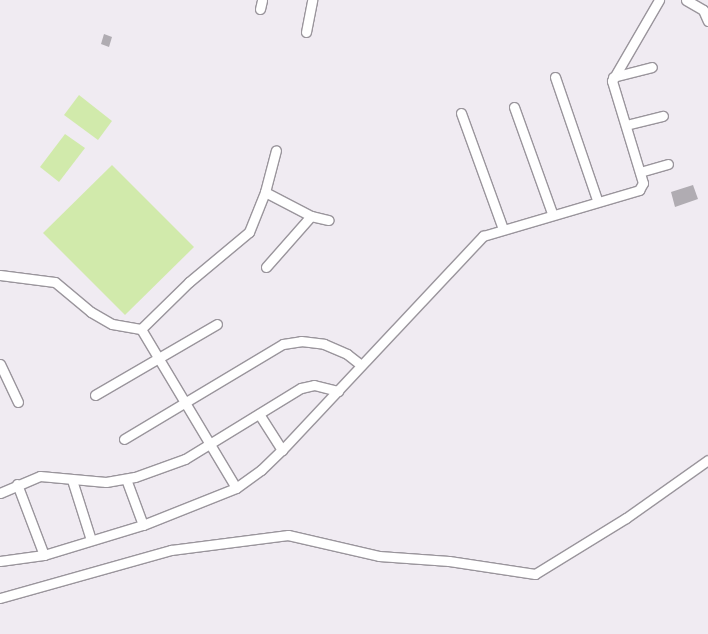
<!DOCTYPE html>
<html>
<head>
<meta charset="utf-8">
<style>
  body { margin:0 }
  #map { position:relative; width:708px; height:634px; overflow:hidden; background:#f0ebf2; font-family:"Asap Condensed",sans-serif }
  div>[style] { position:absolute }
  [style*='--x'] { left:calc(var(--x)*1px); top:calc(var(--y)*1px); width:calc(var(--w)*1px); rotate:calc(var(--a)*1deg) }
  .green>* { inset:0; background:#d1eaab }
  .building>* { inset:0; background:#b0acb2 }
  .roads { filter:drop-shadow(1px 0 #9a959c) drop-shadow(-1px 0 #9a959c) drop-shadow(0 1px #9a959c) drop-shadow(0 -1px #9a959c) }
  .street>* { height:9px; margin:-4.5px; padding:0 4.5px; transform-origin:4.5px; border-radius:4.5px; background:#fff }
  span { translate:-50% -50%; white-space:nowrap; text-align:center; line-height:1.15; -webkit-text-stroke:4.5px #fdf9ff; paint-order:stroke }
</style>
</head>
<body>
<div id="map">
  <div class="green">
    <i style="clip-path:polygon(79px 95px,112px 121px,98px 140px,64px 115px)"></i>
    <i style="clip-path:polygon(65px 134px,85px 148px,59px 182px,40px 167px)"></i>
    <i style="clip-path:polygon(112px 165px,194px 247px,125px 315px,43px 233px)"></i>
  </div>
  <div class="building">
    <i style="clip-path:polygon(104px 34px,112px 37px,109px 47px,101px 44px)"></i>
    <i style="clip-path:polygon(693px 185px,698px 199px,675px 207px,671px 192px)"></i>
  </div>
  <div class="roads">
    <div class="street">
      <i style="--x:686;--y:0;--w:20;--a:30"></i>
      <i style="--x:703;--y:10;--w:12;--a:66"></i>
      <i style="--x:260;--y:9;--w:9;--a:-77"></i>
      <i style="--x:306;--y:32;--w:33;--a:-79"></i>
      <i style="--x:555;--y:77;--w:130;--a:71.1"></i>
      <i style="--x:613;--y:77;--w:40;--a:-14.4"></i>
      <i style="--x:514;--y:107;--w:113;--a:70.3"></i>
      <i style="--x:461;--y:113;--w:123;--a:70.1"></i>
      <i style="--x:626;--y:125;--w:38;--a:-14"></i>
      <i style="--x:640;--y:172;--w:29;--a:-16"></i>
      <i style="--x:265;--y:192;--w:52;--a:27.6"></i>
      <i style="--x:311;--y:216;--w:18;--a:13"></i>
      <i style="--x:266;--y:267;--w:68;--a:-48.6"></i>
      <i style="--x:0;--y:275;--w:55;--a:7.3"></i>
      <i style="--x:55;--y:282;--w:47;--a:39.8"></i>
      <i style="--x:91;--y:312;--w:24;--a:30"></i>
      <i style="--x:112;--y:324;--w:29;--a:10"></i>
      <i style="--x:141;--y:329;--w:67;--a:-44.4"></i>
      <i style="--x:189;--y:282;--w:78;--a:-39.8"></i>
      <i style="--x:249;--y:232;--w:43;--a:-68.2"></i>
      <i style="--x:265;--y:192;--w:43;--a:-75.3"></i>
      <i style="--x:141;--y:329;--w:185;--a:59.1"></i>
      <i style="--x:0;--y:364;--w:42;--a:64.7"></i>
      <i style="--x:95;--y:395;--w:141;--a:-30.2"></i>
      <i style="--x:259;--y:414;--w:43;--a:57.4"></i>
      <i style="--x:124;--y:439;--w:185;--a:-30.9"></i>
      <i style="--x:283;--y:344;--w:18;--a:-9"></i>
      <i style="--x:301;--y:341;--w:23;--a:7"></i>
      <i style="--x:324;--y:344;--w:25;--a:23"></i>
      <i style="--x:347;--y:354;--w:18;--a:38"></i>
      <i style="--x:126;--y:479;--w:49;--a:69.7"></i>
      <i style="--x:72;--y:480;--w:63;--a:72.4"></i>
      <i style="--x:17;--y:484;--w:76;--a:69.2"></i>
      <i style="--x:0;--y:493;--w:43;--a:-23"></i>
      <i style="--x:40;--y:476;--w:66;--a:5.2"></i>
      <i style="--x:106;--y:482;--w:29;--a:-10"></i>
      <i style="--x:135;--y:477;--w:53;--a:-19.8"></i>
      <i style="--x:185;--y:459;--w:136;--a:-31.5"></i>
      <i style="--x:301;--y:388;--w:13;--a:-13"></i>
      <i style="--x:314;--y:385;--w:25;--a:14"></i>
      <i style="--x:0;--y:561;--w:44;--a:-7.8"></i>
      <i style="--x:44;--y:555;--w:103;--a:-16.9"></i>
      <i style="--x:143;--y:525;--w:100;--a:-21.7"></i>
      <i style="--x:236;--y:488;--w:31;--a:-36"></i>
      <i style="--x:261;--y:470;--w:29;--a:-44"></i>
      <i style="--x:282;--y:450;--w:294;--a:-46.8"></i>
      <i style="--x:483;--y:236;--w:163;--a:-16.4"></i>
      <i style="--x:639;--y:190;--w:8;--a:-60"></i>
      <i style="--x:643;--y:183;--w:107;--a:-106.9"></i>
      <i style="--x:612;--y:81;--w:94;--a:-59.9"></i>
      <i style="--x:0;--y:598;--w:178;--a:-15.7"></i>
      <i style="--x:171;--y:550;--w:118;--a:-7.3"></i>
      <i style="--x:288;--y:535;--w:93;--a:13"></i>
      <i style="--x:379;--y:556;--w:70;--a:4.1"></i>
      <i style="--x:449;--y:561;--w:87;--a:8.6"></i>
      <i style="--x:535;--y:574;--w:107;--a:-31.6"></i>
      <i style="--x:626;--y:518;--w:100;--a:-35.3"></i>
    </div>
  </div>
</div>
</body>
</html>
